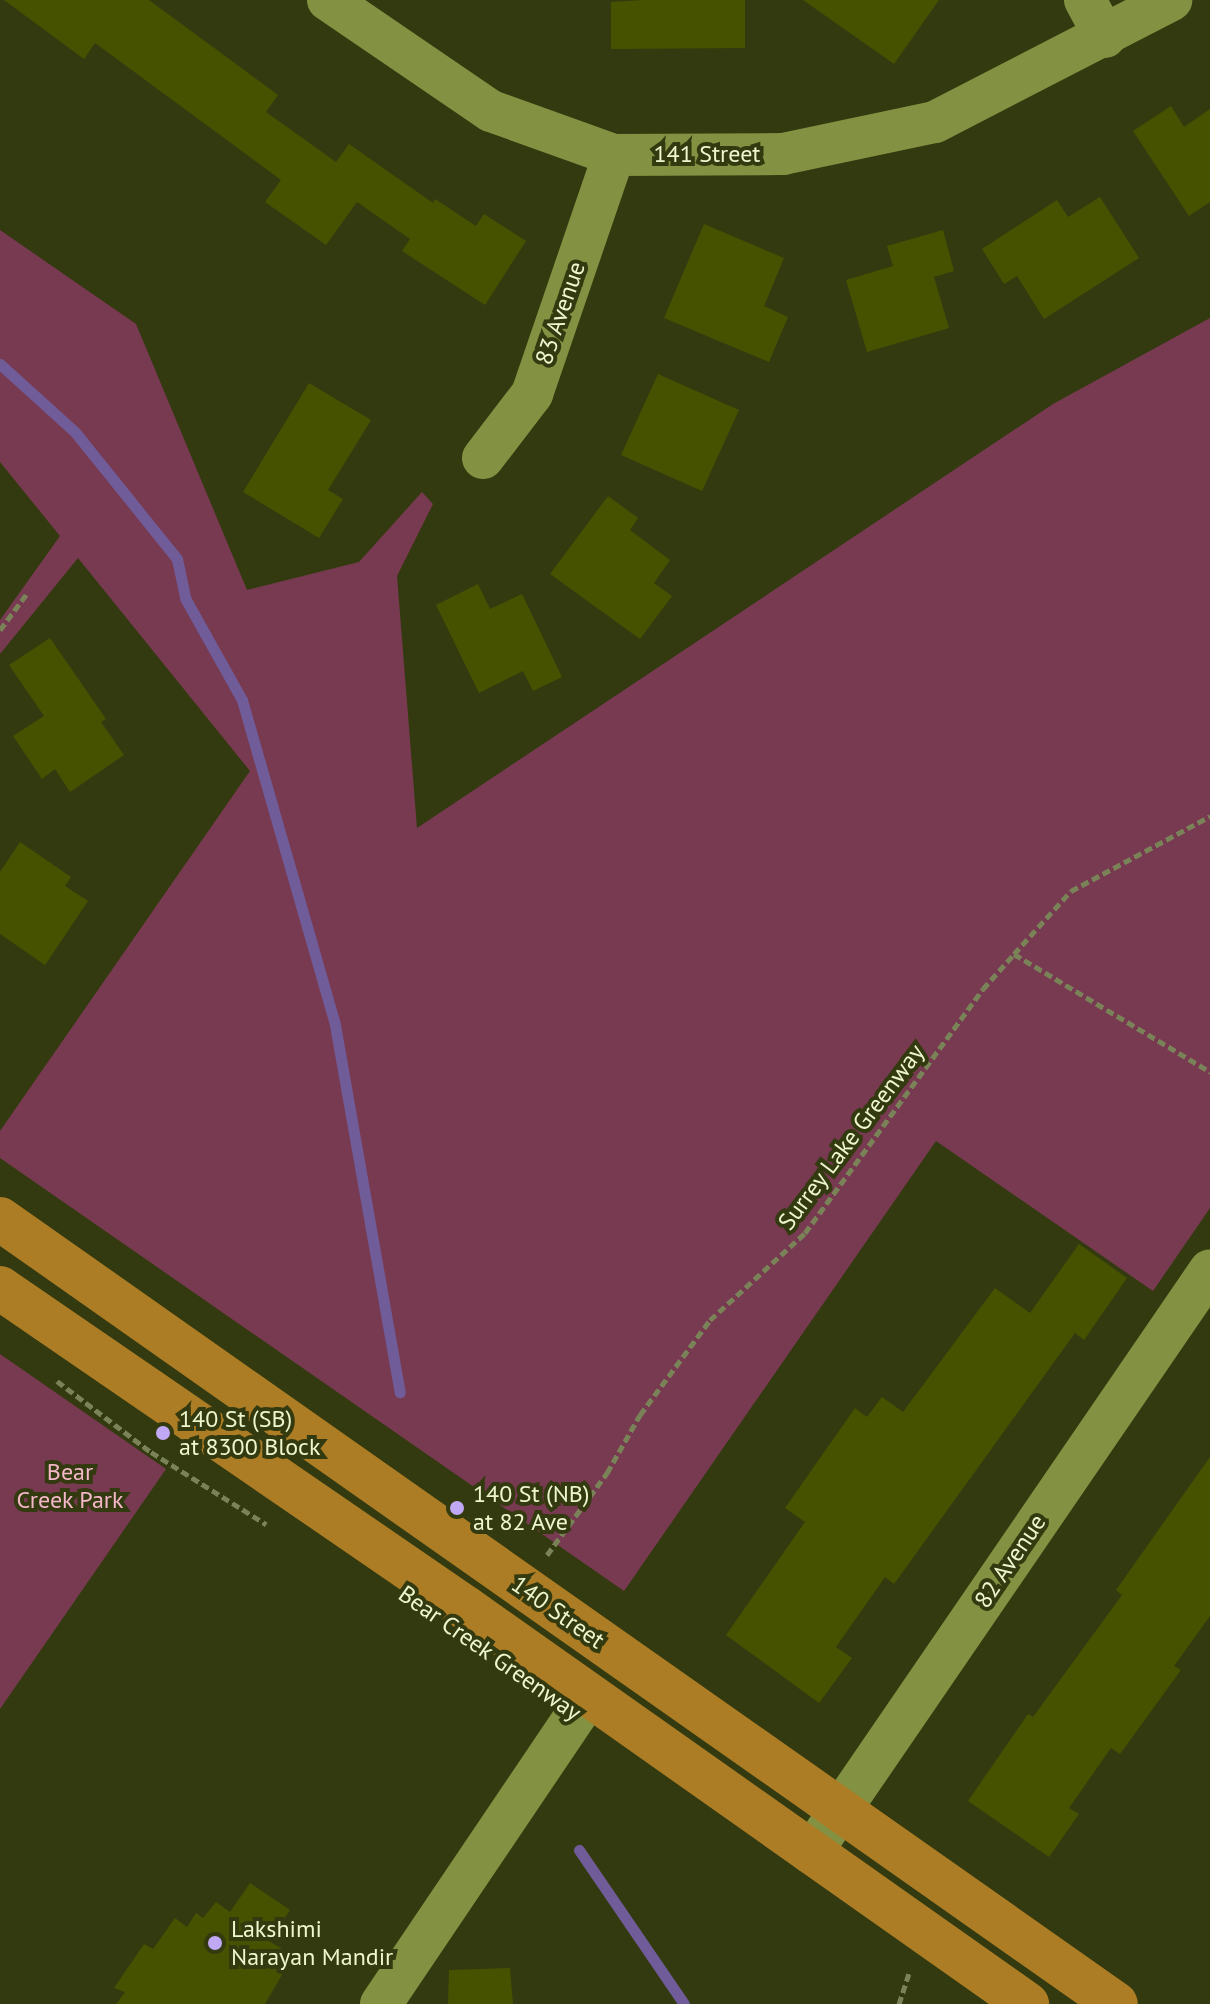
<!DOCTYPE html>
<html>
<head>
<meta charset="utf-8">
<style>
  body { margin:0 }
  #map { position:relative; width:1210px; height:2004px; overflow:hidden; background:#333a0f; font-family:"PT Sans",sans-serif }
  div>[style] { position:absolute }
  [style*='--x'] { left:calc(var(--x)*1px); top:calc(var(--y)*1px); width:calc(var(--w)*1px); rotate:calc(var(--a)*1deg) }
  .green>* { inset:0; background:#783a51 }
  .stream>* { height:11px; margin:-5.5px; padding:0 5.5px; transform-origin:5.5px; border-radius:5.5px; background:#705c99 }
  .building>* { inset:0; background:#475200 }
  .path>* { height:5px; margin-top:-2.5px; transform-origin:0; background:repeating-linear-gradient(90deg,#7a8258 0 8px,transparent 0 12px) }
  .minor>* { height:42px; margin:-21px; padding:0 21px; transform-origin:21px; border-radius:21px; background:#839242 }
  .major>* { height:44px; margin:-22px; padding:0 22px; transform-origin:22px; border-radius:22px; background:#ad7d25 }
  .dots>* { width:22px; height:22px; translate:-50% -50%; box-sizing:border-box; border:4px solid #333a0f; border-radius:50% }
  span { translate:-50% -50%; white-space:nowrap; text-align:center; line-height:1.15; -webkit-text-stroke:8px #333a0f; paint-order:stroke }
  .street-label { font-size:24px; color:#edf6ce }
  .poi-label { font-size:24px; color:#edf6ce }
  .left { translate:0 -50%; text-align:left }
  .park-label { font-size:24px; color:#f4b6c9 }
</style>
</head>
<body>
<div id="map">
  <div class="green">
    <i style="clip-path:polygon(0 230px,136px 324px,247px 590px,359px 562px,422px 492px,433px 504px,397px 576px,417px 828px,1053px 404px,1210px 318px,1210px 1208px,1153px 1291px,936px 1141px,624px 1591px,0 1158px,0 1131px,250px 771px,78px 558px,0 654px,0 620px,60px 536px,0 462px)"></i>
    <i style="clip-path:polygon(0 1354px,166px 1469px,0 1709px)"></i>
  </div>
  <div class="stream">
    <i style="--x:0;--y:364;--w:101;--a:42.2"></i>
    <i style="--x:75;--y:432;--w:163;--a:51.2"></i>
    <i style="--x:177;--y:559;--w:40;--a:78"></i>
    <i style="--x:185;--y:598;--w:117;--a:60.8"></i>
    <i style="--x:242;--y:700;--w:338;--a:74"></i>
    <i style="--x:335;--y:1025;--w:373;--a:80"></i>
    <i style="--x:579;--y:1850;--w:186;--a:55.7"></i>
  </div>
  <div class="building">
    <i style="clip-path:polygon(4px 0,149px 0,278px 95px,266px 112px,336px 162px,349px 144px,433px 203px,435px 199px,476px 226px,484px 214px,526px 241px,485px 305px,402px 251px,410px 239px,357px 202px,326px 245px,265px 202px,281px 180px,95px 43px,84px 59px)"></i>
    <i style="clip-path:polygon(643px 0,745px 0,745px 48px,611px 49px,611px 2px)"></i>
    <i style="clip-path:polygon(803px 0,939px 0,894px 64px)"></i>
    <i style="clip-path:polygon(1171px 106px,1184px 127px,1210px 109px,1210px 202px,1189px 216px,1133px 131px)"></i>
    <i style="clip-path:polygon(1100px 197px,1139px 258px,1044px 319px,1017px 276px,1004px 284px,982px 249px,1057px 200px,1068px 217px)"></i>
    <i style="clip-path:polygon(704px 224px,784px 258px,764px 306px,788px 317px,769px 362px,664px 318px)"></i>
    <i style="clip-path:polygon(943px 230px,954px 271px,934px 277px,949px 328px,867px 352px,846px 280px,893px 266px,887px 246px)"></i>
    <i style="clip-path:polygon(658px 374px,739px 410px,702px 491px,621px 455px)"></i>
    <i style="clip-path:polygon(309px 383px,371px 420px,328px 490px,343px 499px,319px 538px,243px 492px)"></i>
    <i style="clip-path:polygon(608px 496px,638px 518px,630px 530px,670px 560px,654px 583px,672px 596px,640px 639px,550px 574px)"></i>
    <i style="clip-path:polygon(478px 584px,490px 609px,522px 594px,562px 677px,533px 691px,523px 671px,479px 693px,436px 605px)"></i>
    <i style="clip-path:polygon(50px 638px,106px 719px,101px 722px,124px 755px,70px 792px,55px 769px,42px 779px,13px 736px,44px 716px,9px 665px)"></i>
    <i style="clip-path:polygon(20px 842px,71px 877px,65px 886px,88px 901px,45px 965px,0 934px,0 872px)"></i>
    <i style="clip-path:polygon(1079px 1244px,1127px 1278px,1084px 1340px,1075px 1333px,894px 1584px,885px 1577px,836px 1647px,852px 1658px,819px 1703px,726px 1635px,805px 1522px,785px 1508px,855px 1408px,867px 1417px,882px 1397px,903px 1412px,995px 1288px,1030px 1313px)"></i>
    <i style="clip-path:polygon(1210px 1457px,1210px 1616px,1174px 1666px,1181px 1670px,1120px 1754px,1111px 1748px,1069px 1808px,1079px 1814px,1049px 1857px,968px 1801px,1028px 1714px,1033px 1717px,1122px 1595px,1116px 1590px)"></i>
    <i style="clip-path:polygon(250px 1883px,290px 1910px,269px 1941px,287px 1952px,275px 1967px,283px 1973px,265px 2004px,116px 2004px,125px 1992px,114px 1988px,144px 1944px,153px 1949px,175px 1918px,187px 1927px,196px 1913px,203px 1918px,216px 1902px,230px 1912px)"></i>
    <i style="clip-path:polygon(510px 1968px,513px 2004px,448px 2004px,449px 1970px)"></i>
  </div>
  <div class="path">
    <i style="--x:0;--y:630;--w:47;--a:-53.6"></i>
    <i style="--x:1014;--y:954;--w:229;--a:31"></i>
    <i style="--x:57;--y:1381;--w:118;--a:37.1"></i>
    <i style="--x:151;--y:1452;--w:136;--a:32.1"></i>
    <i style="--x:547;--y:1555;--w:102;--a:-53.8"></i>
    <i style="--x:607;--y:1473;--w:67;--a:-60.4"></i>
    <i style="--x:640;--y:1415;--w:118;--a:-53.6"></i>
    <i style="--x:710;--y:1320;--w:129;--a:-42.5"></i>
    <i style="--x:805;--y:1233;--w:302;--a:-53.9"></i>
    <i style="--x:983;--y:989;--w:47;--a:-48.5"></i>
    <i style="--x:1014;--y:954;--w:85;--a:-47.9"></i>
    <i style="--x:1071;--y:891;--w:158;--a:-28.3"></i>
    <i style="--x:899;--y:2004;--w:32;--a:-72"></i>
  </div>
  <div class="minor">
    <i style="--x:328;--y:0;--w:197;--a:34.3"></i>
    <i style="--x:491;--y:111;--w:131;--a:19.7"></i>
    <i style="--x:614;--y:155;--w:169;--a:-0.3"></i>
    <i style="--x:783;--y:154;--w:155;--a:-11.9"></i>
    <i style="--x:935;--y:122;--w:266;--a:-27.3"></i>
    <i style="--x:1085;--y:0;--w:42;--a:61.6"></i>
    <i style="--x:483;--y:458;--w:81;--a:-52.6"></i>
    <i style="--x:532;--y:394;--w:253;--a:-71.1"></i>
    <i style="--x:811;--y:1853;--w:706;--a:-55.61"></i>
    <i style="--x:381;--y:2004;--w:370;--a:-56"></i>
  </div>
  <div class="major">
    <i style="--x:0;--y:1219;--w:1364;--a:35.12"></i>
    <i style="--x:0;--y:1288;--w:565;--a:34.48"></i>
    <i style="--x:466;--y:1608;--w:687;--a:35.22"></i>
  </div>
  <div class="dots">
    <i style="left:163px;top:1433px;background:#c0a8f4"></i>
    <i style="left:457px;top:1508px;background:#c0a8f4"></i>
    <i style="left:215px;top:1943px;background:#c0a8f4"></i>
  </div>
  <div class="street-label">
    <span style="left:707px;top:154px">141 Street</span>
    <span style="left:560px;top:313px;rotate:-71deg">83 Avenue</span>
    <span style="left:851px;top:1137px;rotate:-53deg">Surrey Lake Greenway</span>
    <span style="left:1010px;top:1561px;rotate:-56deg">82 Avenue</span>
    <span style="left:558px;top:1612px;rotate:35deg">140 Street</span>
    <span style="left:490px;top:1653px;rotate:35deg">Bear Creek Greenway</span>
  </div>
  <div class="poi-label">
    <span class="left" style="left:179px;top:1433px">140 St (SB)<br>at 8300 Block</span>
    <span class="left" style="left:473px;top:1508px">140 St (NB)<br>at 82 Ave</span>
    <span class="left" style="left:231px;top:1943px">Lakshimi<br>Narayan Mandir</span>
  </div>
  <div class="park-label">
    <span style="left:70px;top:1486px">Bear<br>Creek Park</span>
  </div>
</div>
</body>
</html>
